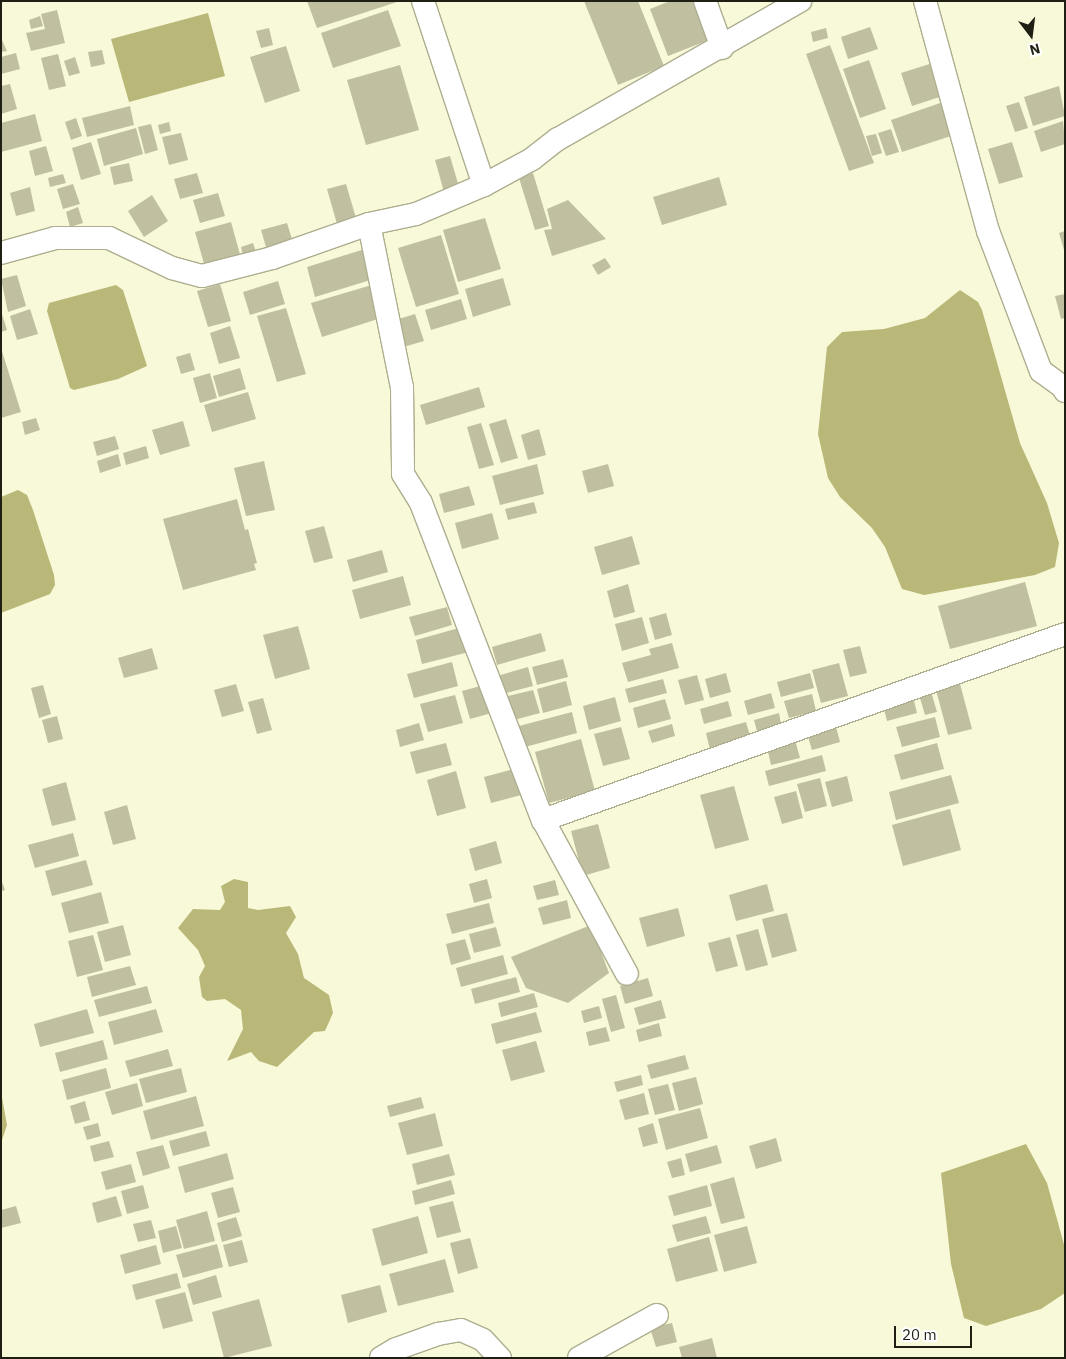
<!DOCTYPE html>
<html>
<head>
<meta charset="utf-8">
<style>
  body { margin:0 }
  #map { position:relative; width:1066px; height:1359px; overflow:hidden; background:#f8f9d8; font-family:"IBM Plex Sans",sans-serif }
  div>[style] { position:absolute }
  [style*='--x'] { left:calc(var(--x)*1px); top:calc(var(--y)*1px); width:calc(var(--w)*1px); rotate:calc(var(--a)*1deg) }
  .water>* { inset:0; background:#b9b878 }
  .building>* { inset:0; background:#c0c0a1 }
  .roads { filter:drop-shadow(1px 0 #adae8f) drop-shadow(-1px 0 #adae8f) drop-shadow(0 1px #adae8f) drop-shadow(0 -1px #adae8f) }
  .street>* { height:22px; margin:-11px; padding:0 11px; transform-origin:11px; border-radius:11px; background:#fff }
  span { translate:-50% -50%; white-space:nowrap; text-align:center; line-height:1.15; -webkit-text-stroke:4px #fff; paint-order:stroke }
  .frame { position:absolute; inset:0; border:2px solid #1f1f13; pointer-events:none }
  .north { position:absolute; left:1006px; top:10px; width:50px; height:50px; -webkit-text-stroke:4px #fff; paint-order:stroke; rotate:165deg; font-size:14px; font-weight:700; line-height:20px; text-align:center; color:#1f1f13 }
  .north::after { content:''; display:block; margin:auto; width:18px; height:22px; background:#1f1f13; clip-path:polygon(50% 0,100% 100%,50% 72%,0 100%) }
  .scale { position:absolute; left:894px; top:1326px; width:78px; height:22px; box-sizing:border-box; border:2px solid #1f1f13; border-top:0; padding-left:6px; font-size:15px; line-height:18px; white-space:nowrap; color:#1f1f13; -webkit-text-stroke:4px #fff; paint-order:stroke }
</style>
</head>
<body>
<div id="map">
  <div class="water">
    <i style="clip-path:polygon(208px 13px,225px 76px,129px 102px,111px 39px)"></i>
    <i style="clip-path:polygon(116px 285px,123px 290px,147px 366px,118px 379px,74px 390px,70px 388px,47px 311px,49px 303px)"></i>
    <i style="clip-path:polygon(960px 290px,978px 302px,982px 310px,1020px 443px,1047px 503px,1059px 543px,1055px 567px,1035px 575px,924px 595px,902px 589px,885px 547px,872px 528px,840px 497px,828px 478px,818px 434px,827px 347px,842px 332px,884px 329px,925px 318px)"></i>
    <i style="clip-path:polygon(18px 490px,27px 495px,33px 510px,54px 575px,55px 585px,50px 594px,1px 613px,1px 497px)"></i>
    <i style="clip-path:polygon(234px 879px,248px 882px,248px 908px,258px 910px,290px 906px,296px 917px,286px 933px,298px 954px,304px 978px,329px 995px,333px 1013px,325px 1031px,314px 1032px,277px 1067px,259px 1061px,251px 1052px,227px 1061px,243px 1029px,241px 1010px,225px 999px,207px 1001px,202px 997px,199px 977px,205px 966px,198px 950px,178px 928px,193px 909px,220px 910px,225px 902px,221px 886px)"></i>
    <i style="clip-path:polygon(1px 1092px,7px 1125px,1px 1143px)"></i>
    <i style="clip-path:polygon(1026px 1144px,1047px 1183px,1065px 1248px,1065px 1293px,1041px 1309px,986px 1326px,964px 1318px,951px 1264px,941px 1173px)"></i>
  </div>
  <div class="building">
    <i style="clip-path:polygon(307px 1px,396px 1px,397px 2px,317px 28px)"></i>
    <i style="clip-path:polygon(584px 1px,638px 1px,664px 66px,618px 85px)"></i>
    <i style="clip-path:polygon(670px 1px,700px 1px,714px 38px,668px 56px,650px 9px)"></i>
    <i style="clip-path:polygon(57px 10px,65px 43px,31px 51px,26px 33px,45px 29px,41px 14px)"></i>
    <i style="clip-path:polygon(388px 10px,401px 46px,333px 68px,321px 33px)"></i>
    <i style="clip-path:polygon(40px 16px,43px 26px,31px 29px,29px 20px)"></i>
    <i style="clip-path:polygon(870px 27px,878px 49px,848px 59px,841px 37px)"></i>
    <i style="clip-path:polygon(269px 28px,273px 45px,261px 48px,256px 31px)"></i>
    <i style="clip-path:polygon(826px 28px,828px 38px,813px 42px,811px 32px)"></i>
    <i style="clip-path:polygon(1px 38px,7px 51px,1px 52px)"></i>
    <i style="clip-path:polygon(830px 45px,874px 163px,849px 171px,806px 54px)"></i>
    <i style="clip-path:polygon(286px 46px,300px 91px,265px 103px,250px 57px)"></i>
    <i style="clip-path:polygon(102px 50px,105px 64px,91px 67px,88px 52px)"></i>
    <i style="clip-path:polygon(16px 53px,20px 69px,1px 74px,1px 57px)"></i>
    <i style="clip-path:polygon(58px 54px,66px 86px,49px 90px,41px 58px)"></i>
    <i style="clip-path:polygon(75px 57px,80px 73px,69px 76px,64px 61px)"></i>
    <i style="clip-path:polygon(869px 60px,886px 109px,860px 118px,843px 69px)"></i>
    <i style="clip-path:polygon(936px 62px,946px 95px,912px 106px,901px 73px)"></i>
    <i style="clip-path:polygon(400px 65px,419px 130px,366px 145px,347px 80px)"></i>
    <i style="clip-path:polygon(10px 84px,17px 109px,1px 114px,1px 86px)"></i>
    <i style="clip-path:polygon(1059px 86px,1065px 116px,1033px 126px,1024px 97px)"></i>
    <i style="clip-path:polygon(946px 101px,957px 134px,902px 152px,891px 120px)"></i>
    <i style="clip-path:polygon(1019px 102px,1028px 128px,1015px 132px,1006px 106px)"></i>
    <i style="clip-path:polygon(130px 106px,134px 125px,87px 137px,82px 118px)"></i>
    <i style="clip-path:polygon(35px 114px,42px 141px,1px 152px,1px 123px)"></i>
    <i style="clip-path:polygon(76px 118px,82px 136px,71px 140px,65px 122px)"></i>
    <i style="clip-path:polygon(1063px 121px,1065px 144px,1041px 152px,1034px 131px)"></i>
    <i style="clip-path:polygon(169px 122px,171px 131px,160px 134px,158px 125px)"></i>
    <i style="clip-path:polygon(151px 124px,158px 150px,145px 154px,138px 127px)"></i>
    <i style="clip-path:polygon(136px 128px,143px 154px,104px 166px,97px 139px)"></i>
    <i style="clip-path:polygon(891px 129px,899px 152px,886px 156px,878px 133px)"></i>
    <i style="clip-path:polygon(181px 133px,188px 160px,169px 165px,162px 137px)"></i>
    <i style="clip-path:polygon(876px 134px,882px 153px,872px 156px,866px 136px)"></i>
    <i style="clip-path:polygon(91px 142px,101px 174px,81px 180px,72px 148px)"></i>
    <i style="clip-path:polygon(1012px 142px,1023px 177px,999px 184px,988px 149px)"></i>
    <i style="clip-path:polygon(46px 146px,53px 171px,35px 176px,29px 151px)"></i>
    <i style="clip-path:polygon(450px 156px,459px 187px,444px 192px,435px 160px)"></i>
    <i style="clip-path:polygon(129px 163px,133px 181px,114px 185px,110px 167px)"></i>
    <i style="clip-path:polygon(197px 173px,203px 193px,180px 199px,174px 179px)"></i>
    <i style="clip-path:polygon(533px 173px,549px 226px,535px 230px,519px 178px)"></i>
    <i style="clip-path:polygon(63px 174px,66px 183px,50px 187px,48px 178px)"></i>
    <i style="clip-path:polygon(719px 177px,727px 205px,662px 225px,653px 197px)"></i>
    <i style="clip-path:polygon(73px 184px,80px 204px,63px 209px,57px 189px)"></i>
    <i style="clip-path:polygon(346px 184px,356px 218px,337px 224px,327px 189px)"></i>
    <i style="clip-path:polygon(30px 187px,35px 211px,16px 216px,10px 193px)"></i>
    <i style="clip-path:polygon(218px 193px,225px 216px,200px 223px,193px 200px)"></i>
    <i style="clip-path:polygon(152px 195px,168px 221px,144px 237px,128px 211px)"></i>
    <i style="clip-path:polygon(568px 200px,606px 239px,552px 256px,544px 230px,552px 229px,547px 209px)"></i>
    <i style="clip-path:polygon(78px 207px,83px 223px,70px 227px,66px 212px)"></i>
    <i style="clip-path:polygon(485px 218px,501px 269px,458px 282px,443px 230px)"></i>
    <i style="clip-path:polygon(231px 222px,241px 258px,205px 267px,195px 232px)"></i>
    <i style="clip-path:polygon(287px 223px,292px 239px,266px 247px,261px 230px)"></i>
    <i style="clip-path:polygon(1065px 231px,1065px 249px,1064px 250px,1059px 233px)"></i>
    <i style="clip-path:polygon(441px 235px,459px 294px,416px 307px,398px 248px)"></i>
    <i style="clip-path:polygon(253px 243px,256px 252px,243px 256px,241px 247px)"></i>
    <i style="clip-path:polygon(368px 248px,377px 278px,315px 297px,307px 267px)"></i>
    <i style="clip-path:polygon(605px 258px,611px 267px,598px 275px,592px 265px)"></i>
    <i style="clip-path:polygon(17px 275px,26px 306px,8px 312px,1px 279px)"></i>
    <i style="clip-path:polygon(503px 278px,511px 305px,473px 317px,465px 289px)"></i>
    <i style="clip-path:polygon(278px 281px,285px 304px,250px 315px,243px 292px)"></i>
    <i style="clip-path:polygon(220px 284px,231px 321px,208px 327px,197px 291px)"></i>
    <i style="clip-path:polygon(375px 284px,384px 317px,322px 337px,311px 303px)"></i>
    <i style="clip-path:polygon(1065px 294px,1065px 318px,1061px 319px,1055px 296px)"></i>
    <i style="clip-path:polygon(461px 299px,467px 319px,431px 330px,425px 310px)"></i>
    <i style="clip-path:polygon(286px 308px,306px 374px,277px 382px,257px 316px)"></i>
    <i style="clip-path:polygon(30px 309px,38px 334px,17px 340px,10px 316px)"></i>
    <i style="clip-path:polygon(1px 311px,7px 330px,1px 332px)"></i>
    <i style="clip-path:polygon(415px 314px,424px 341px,400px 348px,392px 321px)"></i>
    <i style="clip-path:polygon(230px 326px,240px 358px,219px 364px,210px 333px)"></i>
    <i style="clip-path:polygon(1px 348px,21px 412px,1px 418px)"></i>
    <i style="clip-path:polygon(190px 353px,195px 370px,181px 374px,176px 357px)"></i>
    <i style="clip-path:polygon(240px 368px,246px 389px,219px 397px,213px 376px)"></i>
    <i style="clip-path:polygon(210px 373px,217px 398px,200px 403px,193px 378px)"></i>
    <i style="clip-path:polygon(479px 387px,485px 407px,426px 425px,420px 405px)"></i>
    <i style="clip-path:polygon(248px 392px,256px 419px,212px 432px,204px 405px)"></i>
    <i style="clip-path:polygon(36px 418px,40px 430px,25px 435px,22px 422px)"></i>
    <i style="clip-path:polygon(506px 419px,518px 458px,501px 463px,489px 424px)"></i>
    <i style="clip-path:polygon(183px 421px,190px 446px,160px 455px,152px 430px)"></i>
    <i style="clip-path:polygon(481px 423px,494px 465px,479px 469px,467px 427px)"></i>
    <i style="clip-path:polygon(539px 429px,546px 455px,528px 460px,521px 435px)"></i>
    <i style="clip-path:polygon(115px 436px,119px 449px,97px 456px,93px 442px)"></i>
    <i style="clip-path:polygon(146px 446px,149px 458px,126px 465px,123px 453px)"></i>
    <i style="clip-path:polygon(118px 454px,121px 466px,100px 473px,97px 461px)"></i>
    <i style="clip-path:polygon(264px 461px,275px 510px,246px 516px,234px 468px)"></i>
    <i style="clip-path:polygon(537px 464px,544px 494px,500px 505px,492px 476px)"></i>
    <i style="clip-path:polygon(608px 464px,614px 486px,588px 493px,582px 471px)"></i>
    <i style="clip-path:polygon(469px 486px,475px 505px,444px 513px,439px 494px)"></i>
    <i style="clip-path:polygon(237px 499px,245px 530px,248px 529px,257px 563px,254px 564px,256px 570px,183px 590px,163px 519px)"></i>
    <i style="clip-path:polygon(534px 502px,537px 513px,508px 520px,505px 509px)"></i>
    <i style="clip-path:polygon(492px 513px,499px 539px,462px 549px,455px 523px)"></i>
    <i style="clip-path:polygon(324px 526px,333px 558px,314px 563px,305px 531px)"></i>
    <i style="clip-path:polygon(632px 536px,640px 564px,602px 575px,594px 547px)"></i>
    <i style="clip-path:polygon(382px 550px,388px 572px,353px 582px,347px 560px)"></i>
    <i style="clip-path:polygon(403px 576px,411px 605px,360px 619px,352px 590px)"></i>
    <i style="clip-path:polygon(1025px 582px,1037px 626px,950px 649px,938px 606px)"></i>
    <i style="clip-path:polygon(628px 584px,635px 612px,614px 618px,607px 591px)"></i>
    <i style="clip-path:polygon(447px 607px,452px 625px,415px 636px,409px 617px)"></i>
    <i style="clip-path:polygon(666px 613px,672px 635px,655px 640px,649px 618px)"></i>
    <i style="clip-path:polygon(642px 617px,649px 643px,622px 651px,615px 624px)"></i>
    <i style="clip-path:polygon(298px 626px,310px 669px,275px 679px,263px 635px)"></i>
    <i style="clip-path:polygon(466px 626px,473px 651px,422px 664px,416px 640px)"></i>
    <i style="clip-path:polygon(541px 633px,546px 651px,497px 665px,492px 647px)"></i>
    <i style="clip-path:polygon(672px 643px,679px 668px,628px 682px,622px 663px,651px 655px,649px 649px)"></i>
    <i style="clip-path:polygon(860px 646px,867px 673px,850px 677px,843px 650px)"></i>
    <i style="clip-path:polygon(152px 648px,158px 669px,124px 678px,118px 658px)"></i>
    <i style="clip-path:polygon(563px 659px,568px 677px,537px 685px,532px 667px)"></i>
    <i style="clip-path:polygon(452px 662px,458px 686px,414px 698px,407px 674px)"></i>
    <i style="clip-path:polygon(839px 663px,848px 696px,821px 703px,812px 670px)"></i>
    <i style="clip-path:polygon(528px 667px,533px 686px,502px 694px,497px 676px)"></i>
    <i style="clip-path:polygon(726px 673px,731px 692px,710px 698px,705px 679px)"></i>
    <i style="clip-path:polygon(810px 673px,814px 688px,781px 697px,777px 682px)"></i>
    <i style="clip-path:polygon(697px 675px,704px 700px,685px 705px,678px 680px)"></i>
    <i style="clip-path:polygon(663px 679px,667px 693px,629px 703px,625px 689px)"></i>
    <i style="clip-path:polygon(959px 680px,972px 729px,948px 735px,935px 686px)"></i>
    <i style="clip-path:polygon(566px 681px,572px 705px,543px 713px,537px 689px)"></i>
    <i style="clip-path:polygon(236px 684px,244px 711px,222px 717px,214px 690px)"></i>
    <i style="clip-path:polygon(43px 685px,51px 714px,39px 718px,31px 688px)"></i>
    <i style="clip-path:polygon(484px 685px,492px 713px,470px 719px,462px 691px)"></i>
    <i style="clip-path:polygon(930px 688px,937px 712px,925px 715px,918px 691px)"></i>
    <i style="clip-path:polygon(533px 690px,540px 713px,514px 720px,508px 696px)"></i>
    <i style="clip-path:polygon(771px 693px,775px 708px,748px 715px,744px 701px)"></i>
    <i style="clip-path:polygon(912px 693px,917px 713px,887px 721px,882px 701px)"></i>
    <i style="clip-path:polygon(812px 694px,816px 711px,789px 718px,784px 701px)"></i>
    <i style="clip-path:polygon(455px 695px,463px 723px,428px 732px,420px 704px)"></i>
    <i style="clip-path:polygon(615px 697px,621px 721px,589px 730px,583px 706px)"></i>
    <i style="clip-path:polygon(263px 698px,272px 730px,257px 734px,248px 702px)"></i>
    <i style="clip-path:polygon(665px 699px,671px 719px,638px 728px,633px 708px)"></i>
    <i style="clip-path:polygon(728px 701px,732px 716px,704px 724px,700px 709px)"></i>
    <i style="clip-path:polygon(572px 712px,577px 733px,525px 747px,519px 726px)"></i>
    <i style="clip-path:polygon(779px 713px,781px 724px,757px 731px,754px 720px)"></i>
    <i style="clip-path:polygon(57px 716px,63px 739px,48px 743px,42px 720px)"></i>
    <i style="clip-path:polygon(935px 717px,940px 737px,902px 747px,896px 727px)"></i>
    <i style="clip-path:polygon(746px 722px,751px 739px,710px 750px,706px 733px)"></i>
    <i style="clip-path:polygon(419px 723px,424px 740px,400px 747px,396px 730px)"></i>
    <i style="clip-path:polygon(835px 723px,840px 742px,812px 750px,806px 730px)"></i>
    <i style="clip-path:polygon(672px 724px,675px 736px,652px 743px,648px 731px)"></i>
    <i style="clip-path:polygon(621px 727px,630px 759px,603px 766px,594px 734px)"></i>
    <i style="clip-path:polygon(581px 739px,595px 791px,549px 803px,535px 752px)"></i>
    <i style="clip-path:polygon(795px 740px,800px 758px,771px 765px,767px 747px)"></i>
    <i style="clip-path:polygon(446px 743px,452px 765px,416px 774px,410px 752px)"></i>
    <i style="clip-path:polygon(937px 743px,944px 769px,901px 780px,894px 755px)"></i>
    <i style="clip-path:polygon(822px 755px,826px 771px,769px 786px,765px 771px)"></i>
    <i style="clip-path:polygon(514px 769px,521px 795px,491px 803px,484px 777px)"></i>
    <i style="clip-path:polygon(456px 771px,466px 808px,437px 816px,427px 780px)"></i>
    <i style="clip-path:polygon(951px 775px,959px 803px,896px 820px,889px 792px)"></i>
    <i style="clip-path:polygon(847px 776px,853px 801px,832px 807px,825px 782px)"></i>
    <i style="clip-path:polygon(820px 778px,827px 806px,805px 812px,797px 784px)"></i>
    <i style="clip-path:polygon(66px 782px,76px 820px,52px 826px,42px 789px)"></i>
    <i style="clip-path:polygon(734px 786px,749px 840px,715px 849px,700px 795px)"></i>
    <i style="clip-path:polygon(796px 791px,803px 818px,782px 824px,774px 797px)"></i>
    <i style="clip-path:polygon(127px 805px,136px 839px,113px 845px,104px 812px)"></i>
    <i style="clip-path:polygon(950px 809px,961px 850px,903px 866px,892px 825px)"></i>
    <i style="clip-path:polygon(598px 824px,610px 868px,583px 876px,571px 831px)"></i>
    <i style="clip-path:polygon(73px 833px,79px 856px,35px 868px,28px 845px)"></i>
    <i style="clip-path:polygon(496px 841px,502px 863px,475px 871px,469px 849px)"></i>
    <i style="clip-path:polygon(86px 860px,93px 885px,52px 896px,45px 871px)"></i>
    <i style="clip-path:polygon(1px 879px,5px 890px,1px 891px)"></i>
    <i style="clip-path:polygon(487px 879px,492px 898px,474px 903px,469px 884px)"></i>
    <i style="clip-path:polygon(555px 880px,559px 895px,537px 900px,533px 886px)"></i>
    <i style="clip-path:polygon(767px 884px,774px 911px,736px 921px,729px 895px)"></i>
    <i style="clip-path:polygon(101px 892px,109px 923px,69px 933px,61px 903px)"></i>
    <i style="clip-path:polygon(567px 900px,571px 918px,543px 925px,538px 908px)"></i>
    <i style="clip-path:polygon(489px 903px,494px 923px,452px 934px,446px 914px)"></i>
    <i style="clip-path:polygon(678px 908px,685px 936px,647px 947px,639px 918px)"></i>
    <i style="clip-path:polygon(787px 913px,797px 951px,772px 958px,762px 919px)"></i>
    <i style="clip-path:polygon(123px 925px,131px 955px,105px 962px,97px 932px)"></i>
    <i style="clip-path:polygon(591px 925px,609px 973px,568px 1003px,526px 988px,511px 957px)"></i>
    <i style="clip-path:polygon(496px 927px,501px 946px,474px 953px,469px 934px)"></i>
    <i style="clip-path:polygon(758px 929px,768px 965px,746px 971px,736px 935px)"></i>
    <i style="clip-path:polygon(93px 935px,103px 970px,77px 977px,68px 941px)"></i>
    <i style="clip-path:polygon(730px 937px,738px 966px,716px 972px,708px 943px)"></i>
    <i style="clip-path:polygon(465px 939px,471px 959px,451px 965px,446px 944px)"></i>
    <i style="clip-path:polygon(503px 955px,508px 974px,461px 987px,456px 968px)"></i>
    <i style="clip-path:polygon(130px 966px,136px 985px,92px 997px,87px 977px)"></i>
    <i style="clip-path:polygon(516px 977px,520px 992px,475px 1004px,471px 989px)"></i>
    <i style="clip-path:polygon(648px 978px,653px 996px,625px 1004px,620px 986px)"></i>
    <i style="clip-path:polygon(147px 986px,152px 1003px,99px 1017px,94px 1000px)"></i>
    <i style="clip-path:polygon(534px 993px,538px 1007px,501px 1017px,498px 1003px)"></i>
    <i style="clip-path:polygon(616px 995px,625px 1028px,611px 1032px,602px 999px)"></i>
    <i style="clip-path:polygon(661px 1000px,666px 1018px,639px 1025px,634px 1008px)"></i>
    <i style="clip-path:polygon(599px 1006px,602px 1018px,584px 1023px,581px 1011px)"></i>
    <i style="clip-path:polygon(87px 1009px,94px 1033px,40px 1047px,34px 1024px)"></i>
    <i style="clip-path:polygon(156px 1009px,163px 1032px,114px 1045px,108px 1022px)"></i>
    <i style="clip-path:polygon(536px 1012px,542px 1032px,496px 1044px,491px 1024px)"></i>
    <i style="clip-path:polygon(659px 1023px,662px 1036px,639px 1042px,636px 1030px)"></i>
    <i style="clip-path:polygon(606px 1027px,610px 1041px,589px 1046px,586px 1032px)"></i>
    <i style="clip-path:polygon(103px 1040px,108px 1059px,60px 1072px,55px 1053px)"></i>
    <i style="clip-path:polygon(536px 1041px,545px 1072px,511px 1081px,502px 1050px)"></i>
    <i style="clip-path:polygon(168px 1049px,173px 1066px,130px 1077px,125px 1061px)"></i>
    <i style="clip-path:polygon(685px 1055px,689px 1069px,651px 1079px,647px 1065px)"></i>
    <i style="clip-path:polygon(106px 1068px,111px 1088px,67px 1100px,62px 1080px)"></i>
    <i style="clip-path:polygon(181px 1068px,187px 1092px,146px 1103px,139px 1079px)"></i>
    <i style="clip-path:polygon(641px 1075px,643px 1085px,617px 1092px,614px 1082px)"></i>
    <i style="clip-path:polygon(696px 1077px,703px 1104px,679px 1111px,672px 1083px)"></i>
    <i style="clip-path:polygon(137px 1083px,143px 1106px,112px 1115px,105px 1092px)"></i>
    <i style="clip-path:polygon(668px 1084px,675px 1110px,655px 1115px,648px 1089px)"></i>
    <i style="clip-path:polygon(644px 1093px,649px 1114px,625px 1120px,619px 1100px)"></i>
    <i style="clip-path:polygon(196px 1096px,204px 1126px,151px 1140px,143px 1111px)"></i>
    <i style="clip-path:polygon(421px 1097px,424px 1108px,390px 1117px,387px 1106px)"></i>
    <i style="clip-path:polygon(85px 1101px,90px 1120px,75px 1124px,70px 1106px)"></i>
    <i style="clip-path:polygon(700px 1108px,708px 1138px,666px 1150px,658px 1119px)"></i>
    <i style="clip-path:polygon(435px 1113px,443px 1146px,407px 1155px,398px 1123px)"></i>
    <i style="clip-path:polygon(98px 1123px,101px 1136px,87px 1140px,83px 1127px)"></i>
    <i style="clip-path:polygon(653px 1123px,658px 1143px,643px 1147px,638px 1128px)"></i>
    <i style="clip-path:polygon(206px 1131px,210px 1146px,173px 1156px,169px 1141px)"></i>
    <i style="clip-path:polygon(776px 1138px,782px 1161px,756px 1169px,749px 1146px)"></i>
    <i style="clip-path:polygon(109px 1141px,114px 1157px,94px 1162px,90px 1146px)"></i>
    <i style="clip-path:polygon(163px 1145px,170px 1168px,143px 1176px,136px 1152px)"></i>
    <i style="clip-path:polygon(717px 1145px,722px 1163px,690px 1172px,685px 1154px)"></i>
    <i style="clip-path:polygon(227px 1153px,234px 1179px,185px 1193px,178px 1167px)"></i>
    <i style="clip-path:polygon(449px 1154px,455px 1175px,417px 1185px,412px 1164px)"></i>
    <i style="clip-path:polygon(681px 1158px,685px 1175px,672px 1178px,667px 1162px)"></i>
    <i style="clip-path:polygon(131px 1164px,136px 1182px,106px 1190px,101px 1172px)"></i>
    <i style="clip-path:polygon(734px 1177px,745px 1218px,721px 1224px,710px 1184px)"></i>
    <i style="clip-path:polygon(451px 1180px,455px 1194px,415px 1205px,412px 1191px)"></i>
    <i style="clip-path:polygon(143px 1185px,149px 1208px,127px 1214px,121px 1191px)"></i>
    <i style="clip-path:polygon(707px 1185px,712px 1206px,674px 1216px,668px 1196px)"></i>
    <i style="clip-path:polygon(233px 1187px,240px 1212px,218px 1218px,211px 1193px)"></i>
    <i style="clip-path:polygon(116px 1196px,122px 1216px,97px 1223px,92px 1203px)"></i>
    <i style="clip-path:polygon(453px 1201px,461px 1232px,437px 1238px,429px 1207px)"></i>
    <i style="clip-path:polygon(16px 1206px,21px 1223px,1px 1228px,1px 1210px)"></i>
    <i style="clip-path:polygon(207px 1211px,215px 1241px,184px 1249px,176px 1220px)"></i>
    <i style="clip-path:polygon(418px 1216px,428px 1253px,382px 1266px,372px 1229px)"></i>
    <i style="clip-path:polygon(706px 1216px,711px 1233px,677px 1242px,672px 1225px)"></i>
    <i style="clip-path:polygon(236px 1217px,242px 1236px,222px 1242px,217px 1223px)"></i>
    <i style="clip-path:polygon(151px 1220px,156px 1238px,138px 1242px,133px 1224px)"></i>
    <i style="clip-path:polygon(176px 1226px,182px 1248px,163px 1253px,158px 1231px)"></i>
    <i style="clip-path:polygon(747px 1226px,757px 1263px,724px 1272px,714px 1235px)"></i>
    <i style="clip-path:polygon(709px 1237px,718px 1271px,676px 1282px,667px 1249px)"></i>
    <i style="clip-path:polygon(470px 1238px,478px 1268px,458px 1274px,450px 1243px)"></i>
    <i style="clip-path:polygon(242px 1240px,248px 1262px,229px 1267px,223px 1245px)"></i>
    <i style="clip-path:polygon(217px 1244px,223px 1267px,183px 1278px,176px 1255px)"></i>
    <i style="clip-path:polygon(156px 1245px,161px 1264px,125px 1274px,120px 1255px)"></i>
    <i style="clip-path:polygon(445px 1259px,454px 1292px,398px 1306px,389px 1274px)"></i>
    <i style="clip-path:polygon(177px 1273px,181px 1288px,136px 1300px,132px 1285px)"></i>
    <i style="clip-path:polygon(216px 1275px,222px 1297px,193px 1305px,187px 1284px)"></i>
    <i style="clip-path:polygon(380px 1285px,387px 1312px,348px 1323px,341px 1295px)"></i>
    <i style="clip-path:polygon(185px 1292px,193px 1321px,163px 1329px,155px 1300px)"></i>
    <i style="clip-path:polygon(259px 1299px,272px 1346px,224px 1358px,212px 1312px)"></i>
    <i style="clip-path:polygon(672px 1323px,677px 1342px,656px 1347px,650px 1328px)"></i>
    <i style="clip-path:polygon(712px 1338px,717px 1358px,682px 1358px,679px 1347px)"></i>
  </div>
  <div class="roads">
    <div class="street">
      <i style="--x:423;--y:1;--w:194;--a:71.7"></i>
      <i style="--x:705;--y:1;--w:50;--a:70.1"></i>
      <i style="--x:925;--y:1;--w:238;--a:74.7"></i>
      <i style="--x:988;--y:231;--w:150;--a:69.3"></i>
      <i style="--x:1041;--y:371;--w:26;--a:36"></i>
      <i style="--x:1062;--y:386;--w:6;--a:59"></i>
      <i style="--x:369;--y:224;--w:166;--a:78.6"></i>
      <i style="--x:402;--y:387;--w:87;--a:89.3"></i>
      <i style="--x:403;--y:474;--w:34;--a:58"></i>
      <i style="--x:421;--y:503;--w:340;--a:69"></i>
      <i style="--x:543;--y:820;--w:554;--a:-19.61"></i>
      <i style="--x:1;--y:253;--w:56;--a:-15.5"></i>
      <i style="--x:55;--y:238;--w:54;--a:0"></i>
      <i style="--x:109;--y:238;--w:70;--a:25.5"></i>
      <i style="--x:172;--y:268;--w:31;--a:15"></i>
      <i style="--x:202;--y:276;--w:72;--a:-14.4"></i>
      <i style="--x:272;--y:258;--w:103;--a:-19.3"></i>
      <i style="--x:369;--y:224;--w:48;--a:-12"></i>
      <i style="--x:416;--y:214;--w:74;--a:-23.1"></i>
      <i style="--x:484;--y:185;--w:55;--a:-28.4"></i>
      <i style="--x:532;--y:159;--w:33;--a:-38"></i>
      <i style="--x:558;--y:139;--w:279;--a:-29.7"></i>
      <i style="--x:543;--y:820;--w:175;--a:61.4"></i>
      <i style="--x:381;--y:1358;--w:17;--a:-31"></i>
      <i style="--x:396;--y:1349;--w:45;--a:-19.7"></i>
      <i style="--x:438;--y:1334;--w:23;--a:-10"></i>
      <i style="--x:461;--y:1330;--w:24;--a:24"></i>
      <i style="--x:483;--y:1340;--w:25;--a:47"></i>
      <i style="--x:579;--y:1358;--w:89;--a:-28.9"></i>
    </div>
  </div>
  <div class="frame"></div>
  <div class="north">N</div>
  <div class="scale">20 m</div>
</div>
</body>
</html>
